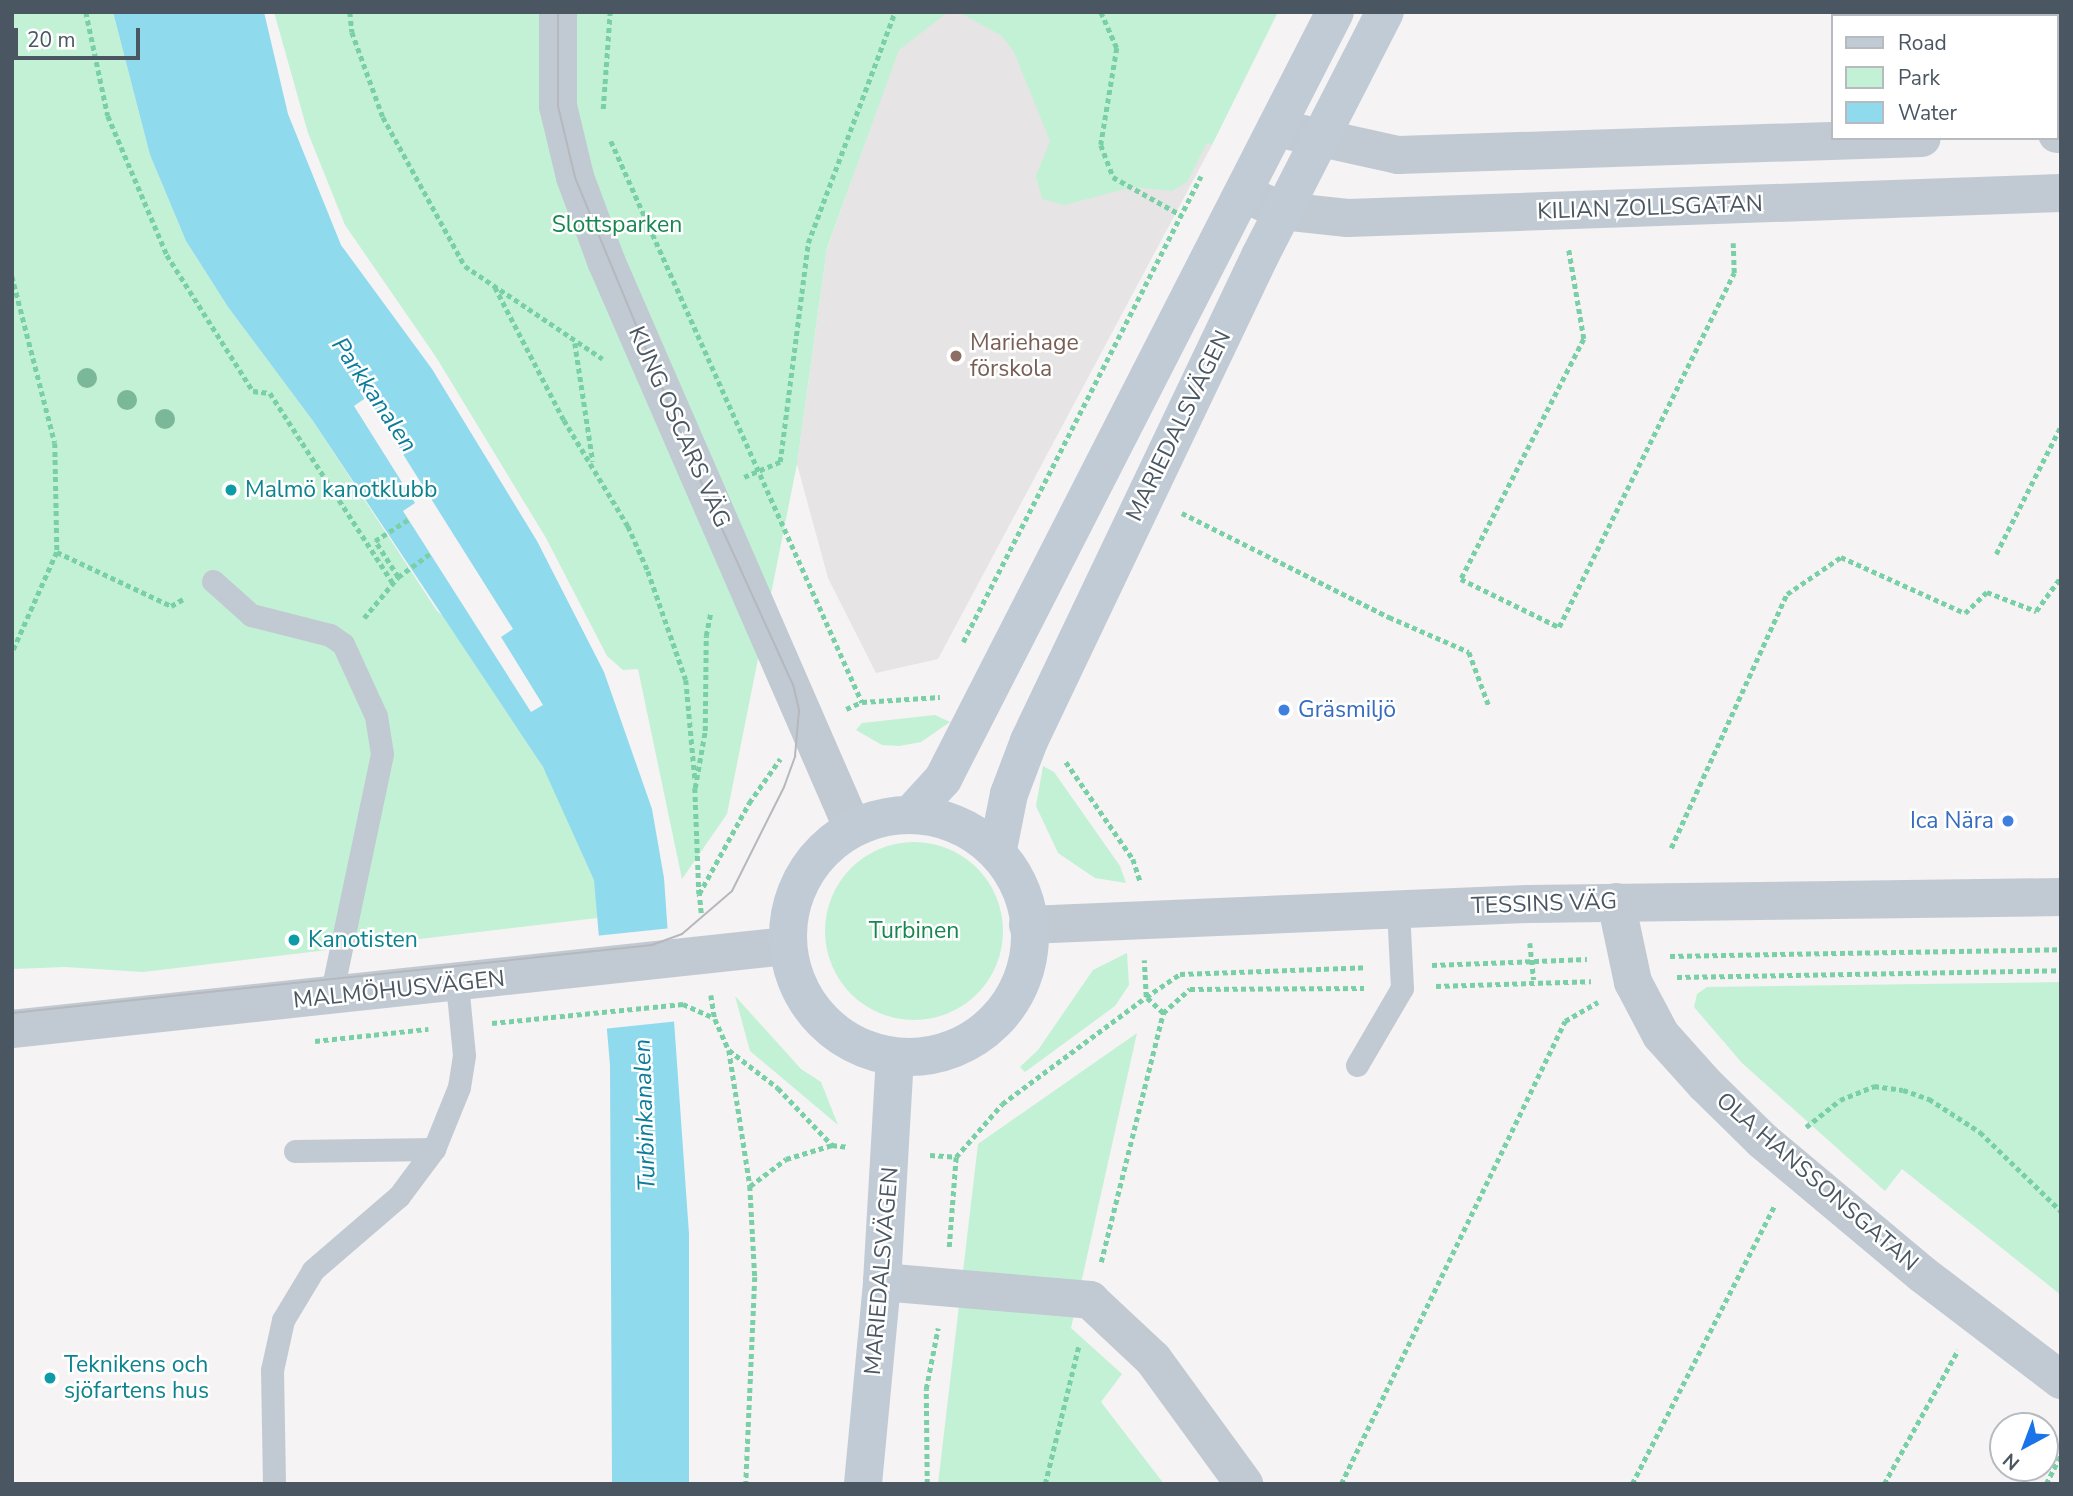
<!DOCTYPE html>
<html>
<head>
<meta charset="utf-8">
<style>
  body { margin:0 }
  #map { position:relative; width:2073px; height:1496px; overflow:hidden; background:#f5f3f3; font-family:"Nunito Sans",sans-serif }
  div>[style] { position:absolute }
  [style*='--x'] { left:calc(var(--x)*1px); top:calc(var(--y)*1px); width:calc(var(--w)*1px); rotate:calc(var(--a)*1deg) }
  .education>* { inset:0; background:#e6e4e5 }
  .green>* { inset:0; background:#c3f1d5 }
  .round { border-radius:50% }
  .water>* { inset:0; background:#90daee }
  .pier>* { inset:0; background:#f5f3f3 }
  .path>* { height:4.5px; margin-top:-2.25px; transform-origin:0; background:repeating-linear-gradient(90deg,#7ad0a6 0 5px,transparent 0 8.5px) }
  .service>* { height:23px; margin:-11.5px; padding:0 11.5px; transform-origin:11.5px; border-radius:11.5px; background:#c1cad2 }
  .minor>* { height:38px; margin:-19px; padding:0 19px; transform-origin:19px; border-radius:19px; background:#c1cad2 }
  .tertiary>* { height:38px; margin:-19px; padding:0 19px; transform-origin:19px; border-radius:19px; background:#c1cad2 }
  .secondary>* { height:38px; margin:-19px; padding:0 19px; transform-origin:19px; border-radius:19px; background:#c1cbd6 }
  .secondary>.ring { margin:-19px; padding:0; box-sizing:content-box; background:none; border:38px solid #c1cbd6; border-radius:50% }
  .tram>* { height:2px; margin:-1px; padding:0 1px; transform-origin:1px; border-radius:1px; background:#b5b8bd }
  .trees>* { width:20px; height:20px; margin:-10px; border-radius:50%; background:#7bb799 }
  .dots>* { width:19px; height:19px; translate:-50% -50%; box-sizing:border-box; border:4px solid #fff; border-radius:50% }
  span { translate:-50% -50%; white-space:nowrap; text-align:center; line-height:1.15; -webkit-text-stroke:5px #fff; paint-order:stroke }
  .street-label { font-size:23px; color:#4a5661 }
  .park-label { font-size:23px; color:#17864f }
  .education-label { font-size:23px; color:#785e54 }
  .left { translate:0 -50%; text-align:left }
  .culture-label { font-size:23px; color:#0d838f }
  .shop-label { font-size:23px; color:#366cbe }
  .right { translate:-100% -50%; text-align:right }
  .water-label { font-size:24px; color:#0c7c9b; font-style:italic }
  .frame { position:absolute; inset:0; border:14px solid #4a5661; pointer-events:none }
  .legend { position:absolute; left:1831px; top:14px; width:228px; height:126px; box-sizing:border-box; background:#fff; border:2px solid #b7bbc0; margin:0; padding:9px 12px; list-style:none; font-size:21px; color:#4a5661 }
  .legend li { display:flex; align-items:center; gap:14px; height:35px }
  .legend b { width:35px; border:2px solid #b7bbc0 }
  .north { position:absolute; left:1989px; top:1412px; width:70px; height:70px; box-sizing:border-box; background:#fff; border:2px solid #b7bbc0; border-radius:50%; rotate:221deg; font-size:19px; font-weight:700; line-height:28px; text-align:center; color:#4a5661 }
  .north::after { content:''; display:block; margin:auto; width:24px; height:32px; background:#1a73e8; clip-path:polygon(50% 0,100% 100%,50% 72%,0 100%) }
  .scale { position:absolute; left:14px; top:28px; width:126px; height:32px; box-sizing:border-box; border:4px solid #4a5661; border-top:0; padding-left:9px; font-size:21px; line-height:24px; white-space:nowrap; color:#4a5661; -webkit-text-stroke:5px #fff; paint-order:stroke }
</style>
</head>
<body>
<div id="map">
  <div class="education">
    <i style="clip-path:polygon(912px 12px,958px 12px,1212px 145px,938px 659px,876px 673px,828px 578px,797px 464px,827px 249px)"></i>
  </div>
  <div class="green">
    <i style="clip-path:polygon(12px 12px,113px 12px,150px 155px,186px 241px,228px 307px,313px 421px,437px 611px,461px 631px,598px 859px,597px 918px,143px 972px,65px 967px,12px 969px)"></i>
    <i style="clip-path:polygon(274px 12px,948px 12px,899px 50px,827px 248px,797px 464px,727px 814px,682px 879px,638px 669px,623px 670px,607px 656px,546px 538px,436px 357px,345px 225px,308px 133px)"></i>
    <i style="clip-path:polygon(958px 12px,1278px 12px,1212px 145px,1207px 143px,1187px 182px,1172px 191px,1132px 187px,1065px 205px,1042px 199px,1036px 176px,1050px 141px,1014px 52px,1002px 36px)"></i>
    <i style="clip-path:polygon(935px 715px,950px 722px,921px 742px,899px 746px,882px 745px,856px 730px,862px 723px)"></i>
    <i style="clip-path:polygon(1043px 766px,1054px 772px,1120px 866px,1126px 883px,1095px 878px,1058px 853px,1036px 806px)"></i>
    <i class="round" style="left:825px;top:842px;width:178px;height:178px"></i>
    <i style="clip-path:polygon(1127px 953px,1129px 985px,1115px 1006px,1025px 1072px,1020px 1067px,1038px 1050px,1093px 970px)"></i>
    <i style="clip-path:polygon(2061px 982px,2061px 1295px,1902px 1169px,1885px 1191px,1742px 1063px,1694px 1007px,1697px 994px,1707px 987px)"></i>
    <i style="clip-path:polygon(735px 996px,801px 1069px,821px 1082px,838px 1125px,750px 1051px)"></i>
    <i style="clip-path:polygon(1137px 1033px,1071px 1328px,1122px 1374px,1101px 1402px,1164px 1484px,938px 1484px,978px 1144px)"></i>
  </div>
  <div class="water">
    <i style="clip-path:polygon(113px 12px,264px 12px,288px 114px,341px 245px,432px 369px,537px 541px,604px 672px,652px 809px,664px 878px,689px 1234px,689px 1484px,612px 1484px,610px 1065px,594px 880px,543px 767px,313px 421px,228px 307px,186px 241px,150px 155px)"></i>
  </div>
  <div class="pier">
    <i style="clip-path:polygon(367px 397px,513px 629px,501px 637px,543px 705px,531px 712px,403px 511px,415px 503px,354px 406px)"></i>
    <i style="clip-path:polygon(672px 928px,679px 1021px,603px 1029px,595px 936px)"></i>
  </div>
  <div class="path">
    <i style="--x:86;--y:12;--w:106;--a:78.1"></i>
    <i style="--x:108;--y:116;--w:151;--a:67"></i>
    <i style="--x:167;--y:255;--w:161;--a:57.7"></i>
    <i style="--x:253;--y:391;--w:17;--a:7"></i>
    <i style="--x:270;--y:393;--w:226;--a:57.1"></i>
    <i style="--x:350;--y:12;--w:20;--a:84"></i>
    <i style="--x:352;--y:32;--w:90;--a:70"></i>
    <i style="--x:383;--y:117;--w:170;--a:61.2"></i>
    <i style="--x:465;--y:266;--w:166;--a:34"></i>
    <i style="--x:1101;--y:12;--w:39;--a:66"></i>
    <i style="--x:1117;--y:48;--w:98;--a:99.4"></i>
    <i style="--x:1101;--y:145;--w:34;--a:69"></i>
    <i style="--x:1113;--y:177;--w:78;--a:29.2"></i>
    <i style="--x:603;--y:109;--w:97;--a:-85.9"></i>
    <i style="--x:611;--y:141;--w:615;--a:65.9"></i>
    <i style="--x:1569;--y:250;--w:90;--a:80.4"></i>
    <i style="--x:1584;--y:339;--w:270;--a:117.1"></i>
    <i style="--x:1461;--y:579;--w:109;--a:26.1"></i>
    <i style="--x:1559;--y:627;--w:395;--a:-63.7"></i>
    <i style="--x:1734;--y:273;--w:30;--a:-92"></i>
    <i style="--x:12;--y:276;--w:172;--a:75.6"></i>
    <i style="--x:55;--y:443;--w:109;--a:88.9"></i>
    <i style="--x:57;--y:552;--w:111;--a:114"></i>
    <i style="--x:495;--y:287;--w:150;--a:62.6"></i>
    <i style="--x:564;--y:420;--w:124;--a:58.9"></i>
    <i style="--x:628;--y:526;--w:49;--a:66"></i>
    <i style="--x:648;--y:571;--w:115;--a:70.8"></i>
    <i style="--x:686;--y:680;--w:99;--a:84.8"></i>
    <i style="--x:575;--y:343;--w:120;--a:81.4"></i>
    <i style="--x:744;--y:477;--w:39;--a:-23"></i>
    <i style="--x:780;--y:462;--w:221;--a:-82.7"></i>
    <i style="--x:808;--y:243;--w:247;--a:-69.4"></i>
    <i style="--x:1182;--y:513;--w:232;--a:26.7"></i>
    <i style="--x:1389;--y:617;--w:87;--a:23.6"></i>
    <i style="--x:1469;--y:652;--w:58;--a:69.7"></i>
    <i style="--x:57;--y:552;--w:126;--a:25.3"></i>
    <i style="--x:171;--y:606;--w:16;--a:-30"></i>
    <i style="--x:1996;--y:554;--w:144;--a:-63.1"></i>
    <i style="--x:398;--y:577;--w:39;--a:-36"></i>
    <i style="--x:364;--y:618;--w:53;--a:-50.3"></i>
    <i style="--x:398;--y:577;--w:43;--a:-122.6"></i>
    <i style="--x:375;--y:541;--w:40;--a:-32.9"></i>
    <i style="--x:963;--y:642;--w:523;--a:-62.95"></i>
    <i style="--x:846;--y:709;--w:17;--a:-24"></i>
    <i style="--x:862;--y:702;--w:78;--a:-3.7"></i>
    <i style="--x:1066;--y:762;--w:118;--a:55.4"></i>
    <i style="--x:1133;--y:859;--w:23;--a:72"></i>
    <i style="--x:695;--y:788;--w:58;--a:-80"></i>
    <i style="--x:705;--y:731;--w:95;--a:-89.4"></i>
    <i style="--x:706;--y:636;--w:25;--a:-79"></i>
    <i style="--x:695;--y:788;--w:106;--a:87.8"></i>
    <i style="--x:1671;--y:848;--w:279;--a:-65.5"></i>
    <i style="--x:1787;--y:594;--w:65;--a:-34.4"></i>
    <i style="--x:1841;--y:557;--w:136;--a:24.3"></i>
    <i style="--x:1965;--y:613;--w:30;--a:-44"></i>
    <i style="--x:1987;--y:592;--w:53;--a:21.2"></i>
    <i style="--x:2036;--y:611;--w:42;--a:-53.7"></i>
    <i style="--x:701;--y:913;--w:19;--a:-96"></i>
    <i style="--x:699;--y:894;--w:104;--a:-61.2"></i>
    <i style="--x:749;--y:803;--w:54;--a:-54.8"></i>
    <i style="--x:1530;--y:943;--w:37;--a:84"></i>
    <i style="--x:1670;--y:956;--w:391;--a:-1"></i>
    <i style="--x:1432;--y:965;--w:155;--a:-2.2"></i>
    <i style="--x:1677;--y:977;--w:384;--a:-1"></i>
    <i style="--x:1436;--y:986;--w:155;--a:-1.8"></i>
    <i style="--x:711;--y:995;--w:24;--a:81"></i>
    <i style="--x:715;--y:1019;--w:34;--a:66"></i>
    <i style="--x:729;--y:1050;--w:138;--a:81.2"></i>
    <i style="--x:750;--y:1186;--w:91;--a:86.9"></i>
    <i style="--x:755;--y:1277;--w:207;--a:92.5"></i>
    <i style="--x:1163;--y:1013;--w:23;--a:-137"></i>
    <i style="--x:1146;--y:997;--w:41;--a:-34.1"></i>
    <i style="--x:1180;--y:974;--w:187;--a:-2.1"></i>
    <i style="--x:492;--y:1023;--w:192;--a:-5.7"></i>
    <i style="--x:683;--y:1004;--w:34;--a:24"></i>
    <i style="--x:315;--y:1041;--w:114;--a:-6.1"></i>
    <i style="--x:729;--y:1050;--w:62;--a:37.8"></i>
    <i style="--x:778;--y:1088;--w:79;--a:46.5"></i>
    <i style="--x:832;--y:1145;--w:17;--a:7"></i>
    <i style="--x:1806;--y:1127;--w:43;--a:-38.5"></i>
    <i style="--x:1840;--y:1100;--w:37;--a:-22"></i>
    <i style="--x:1874;--y:1086;--w:29;--a:8"></i>
    <i style="--x:1903;--y:1090;--w:28;--a:19"></i>
    <i style="--x:1929;--y:1099;--w:61;--a:32.9"></i>
    <i style="--x:1980;--y:1132;--w:113;--a:44.3"></i>
    <i style="--x:930;--y:1155;--w:26;--a:4"></i>
    <i style="--x:956;--y:1157;--w:70;--a:-49"></i>
    <i style="--x:1002;--y:1104;--w:179;--a:-36.6"></i>
    <i style="--x:1146;--y:997;--w:37;--a:-93"></i>
    <i style="--x:750;--y:1186;--w:45;--a:-36.9"></i>
    <i style="--x:786;--y:1159;--w:48;--a:-16.9"></i>
    <i style="--x:949;--y:1247;--w:90;--a:-85.6"></i>
    <i style="--x:1101;--y:1262;--w:257;--a:-76"></i>
    <i style="--x:1163;--y:1013;--w:36;--a:-42"></i>
    <i style="--x:1190;--y:989;--w:174;--a:-0.3"></i>
    <i style="--x:927;--y:1484;--w:95;--a:-90.6"></i>
    <i style="--x:926;--y:1389;--w:62;--a:-78.9"></i>
    <i style="--x:1045;--y:1484;--w:143;--a:-76.3"></i>
    <i style="--x:1341;--y:1484;--w:514;--a:-64.18"></i>
    <i style="--x:1565;--y:1021;--w:38;--a:-30"></i>
    <i style="--x:1632;--y:1484;--w:314;--a:-62.9"></i>
    <i style="--x:1884;--y:1484;--w:153;--a:-61.1"></i>
    <i style="--x:2046;--y:1484;--w:33;--a:-63"></i>
  </div>
  <div class="service">
    <i style="--x:213;--y:581;--w:51;--a:41.8"></i>
    <i style="--x:251;--y:615;--w:81;--a:14.2"></i>
    <i style="--x:330;--y:635;--w:16;--a:35"></i>
    <i style="--x:343;--y:644;--w:79;--a:65.4"></i>
    <i style="--x:376;--y:716;--w:38;--a:81"></i>
    <i style="--x:382;--y:754;--w:248;--a:101.9"></i>
    <i style="--x:1357;--y:1065;--w:89;--a:-59.7"></i>
    <i style="--x:1402;--y:988;--w:79;--a:-92.9"></i>
    <i style="--x:295;--y:1151;--w:139;--a:-0.8"></i>
    <i style="--x:274;--y:1484;--w:114;--a:-91"></i>
    <i style="--x:272;--y:1370;--w:51;--a:-77.6"></i>
    <i style="--x:283;--y:1320;--w:58;--a:-59"></i>
    <i style="--x:313;--y:1270;--w:113;--a:-40.7"></i>
    <i style="--x:399;--y:1196;--w:59;--a:-53.3"></i>
    <i style="--x:434;--y:1149;--w:67;--a:-68"></i>
    <i style="--x:459;--y:1087;--w:32;--a:-81"></i>
    <i style="--x:464;--y:1055;--w:72;--a:-95.6"></i>
  </div>
  <div class="minor">
    <i style="--x:558;--y:12;--w:94;--a:90"></i>
    <i style="--x:558;--y:106;--w:73;--a:76.5"></i>
    <i style="--x:575;--y:177;--w:90;--a:69.7"></i>
    <i style="--x:606;--y:261;--w:619;--a:66.5"></i>
    <i style="--x:1276;--y:128;--w:125;--a:12.5"></i>
    <i style="--x:1398;--y:155;--w:524;--a:-1.86"></i>
    <i style="--x:2057;--y:134;--w:4;--a:0"></i>
    <i style="--x:1243;--y:193;--w:43;--a:24.8"></i>
    <i style="--x:1282;--y:211;--w:66;--a:6.1"></i>
    <i style="--x:1348;--y:218;--w:713;--a:-2.01"></i>
    <i style="--x:1616;--y:902;--w:82;--a:78"></i>
    <i style="--x:1633;--y:982;--w:60;--a:62.2"></i>
    <i style="--x:1661;--y:1035;--w:66;--a:48.1"></i>
    <i style="--x:1705;--y:1084;--w:81;--a:44.5"></i>
    <i style="--x:1763;--y:1141;--w:207;--a:39.9"></i>
    <i style="--x:1922;--y:1274;--w:175;--a:37.3"></i>
    <i style="--x:12;--y:1029;--w:778;--a:-6.12"></i>
    <i style="--x:882;--y:1282;--w:209;--a:4.9"></i>
    <i style="--x:1090;--y:1300;--w:86;--a:43.1"></i>
    <i style="--x:1153;--y:1359;--w:155;--a:53.9"></i>
  </div>
  <div class="tertiary">
    <i style="--x:1028;--y:925;--w:500;--a:-2.41"></i>
    <i style="--x:1528;--y:904;--w:533;--a:-0.75"></i>
  </div>
  <div class="secondary">
    <i class="ring" style="left:788px;top:815px;width:204px;height:204px"></i>
    <i style="--x:910;--y:815;--w:49;--a:-47.5"></i>
    <i style="--x:943;--y:779;--w:861;--a:-62.93"></i>
    <i style="--x:998;--y:849;--w:56;--a:-78.7"></i>
    <i style="--x:1009;--y:794;--w:57;--a:-69.3"></i>
    <i style="--x:1029;--y:741;--w:537;--a:-64.53"></i>
    <i style="--x:1260;--y:256;--w:274;--a:-62.9"></i>
    <i style="--x:863;--y:1484;--w:203;--a:-84.6"></i>
    <i style="--x:882;--y:1282;--w:224;--a:-86.7"></i>
  </div>
  <div class="tram">
    <i style="--x:12;--y:1013;--w:644;--a:-6.06"></i>
    <i style="--x:652;--y:945;--w:32;--a:-20"></i>
    <i style="--x:682;--y:934;--w:66;--a:-40.7"></i>
    <i style="--x:732;--y:891;--w:116;--a:-63.4"></i>
    <i style="--x:784;--y:787;--w:33;--a:-70"></i>
    <i style="--x:795;--y:756;--w:46;--a:-85"></i>
    <i style="--x:799;--y:710;--w:26;--a:-103"></i>
    <i style="--x:793;--y:685;--w:215;--a:-114.4"></i>
    <i style="--x:704;--y:489;--w:338;--a:-112.5"></i>
    <i style="--x:575;--y:177;--w:73;--a:-103.5"></i>
    <i style="--x:558;--y:106;--w:94;--a:-90"></i>
  </div>
  <div class="trees">
    <i style="left:87px;top:378px"></i>
    <i style="left:127px;top:400px"></i>
    <i style="left:165px;top:419px"></i>
  </div>
  <div class="dots">
    <i style="left:956px;top:356px;background:#8d6e63"></i>
    <i style="left:231px;top:490px;background:#0f9aa8"></i>
    <i style="left:1284px;top:710px;background:#3f7fe0"></i>
    <i style="left:2008px;top:821px;background:#3f7fe0"></i>
    <i style="left:294px;top:940px;background:#0f9aa8"></i>
    <i style="left:50px;top:1378px;background:#0f9aa8"></i>
  </div>
  <div class="street-label">
    <span style="left:1650px;top:208px;rotate:-2deg">KILIAN ZOLLSGATAN</span>
    <span style="left:1179px;top:426px;rotate:-64deg">MARIEDALSVÄGEN</span>
    <span style="left:679px;top:427px;rotate:66deg">KUNG OSCARS VÄG</span>
    <span style="left:1544px;top:904px;rotate:-2deg">TESSINS VÄG</span>
    <span style="left:399px;top:990px;rotate:-6deg">MALMÖHUSVÄGEN</span>
    <span style="left:1817px;top:1182px;rotate:41deg">OLA HANSSONSGATAN</span>
    <span style="left:882px;top:1271px;rotate:-85deg">MARIEDALSVÄGEN</span>
  </div>
  <div class="park-label">
    <span style="left:617px;top:225px">Slottsparken</span>
    <span style="left:914px;top:931px">Turbinen</span>
  </div>
  <div class="education-label">
    <span class="left" style="left:970px;top:356px">Mariehage<br>förskola</span>
  </div>
  <div class="culture-label">
    <span class="left" style="left:245px;top:490px">Malmö kanotklubb</span>
    <span class="left" style="left:308px;top:940px">Kanotisten</span>
    <span class="left" style="left:64px;top:1378px">Teknikens och<br>sjöfartens hus</span>
  </div>
  <div class="shop-label">
    <span class="left" style="left:1298px;top:710px">Gräsmiljö</span>
    <span class="right" style="left:1994px;top:821px">Ica Nära</span>
  </div>
  <div class="water-label">
    <span style="left:374px;top:395px;rotate:56deg">Parkkanalen</span>
    <span style="left:645px;top:1115px;rotate:-92deg">Turbinkanalen</span>
  </div>
  <div class="frame"></div>
  <ul class="legend">
  <li><b style="height:9px;background:#c1cbd6"></b>Road</li>
  <li><b style="height:19px;background:#c3f1d5"></b>Park</li>
  <li><b style="height:19px;background:#90daee"></b>Water</li>
  </ul>
  <div class="north">N</div>
  <div class="scale">20 m</div>
</div>
</body>
</html>
